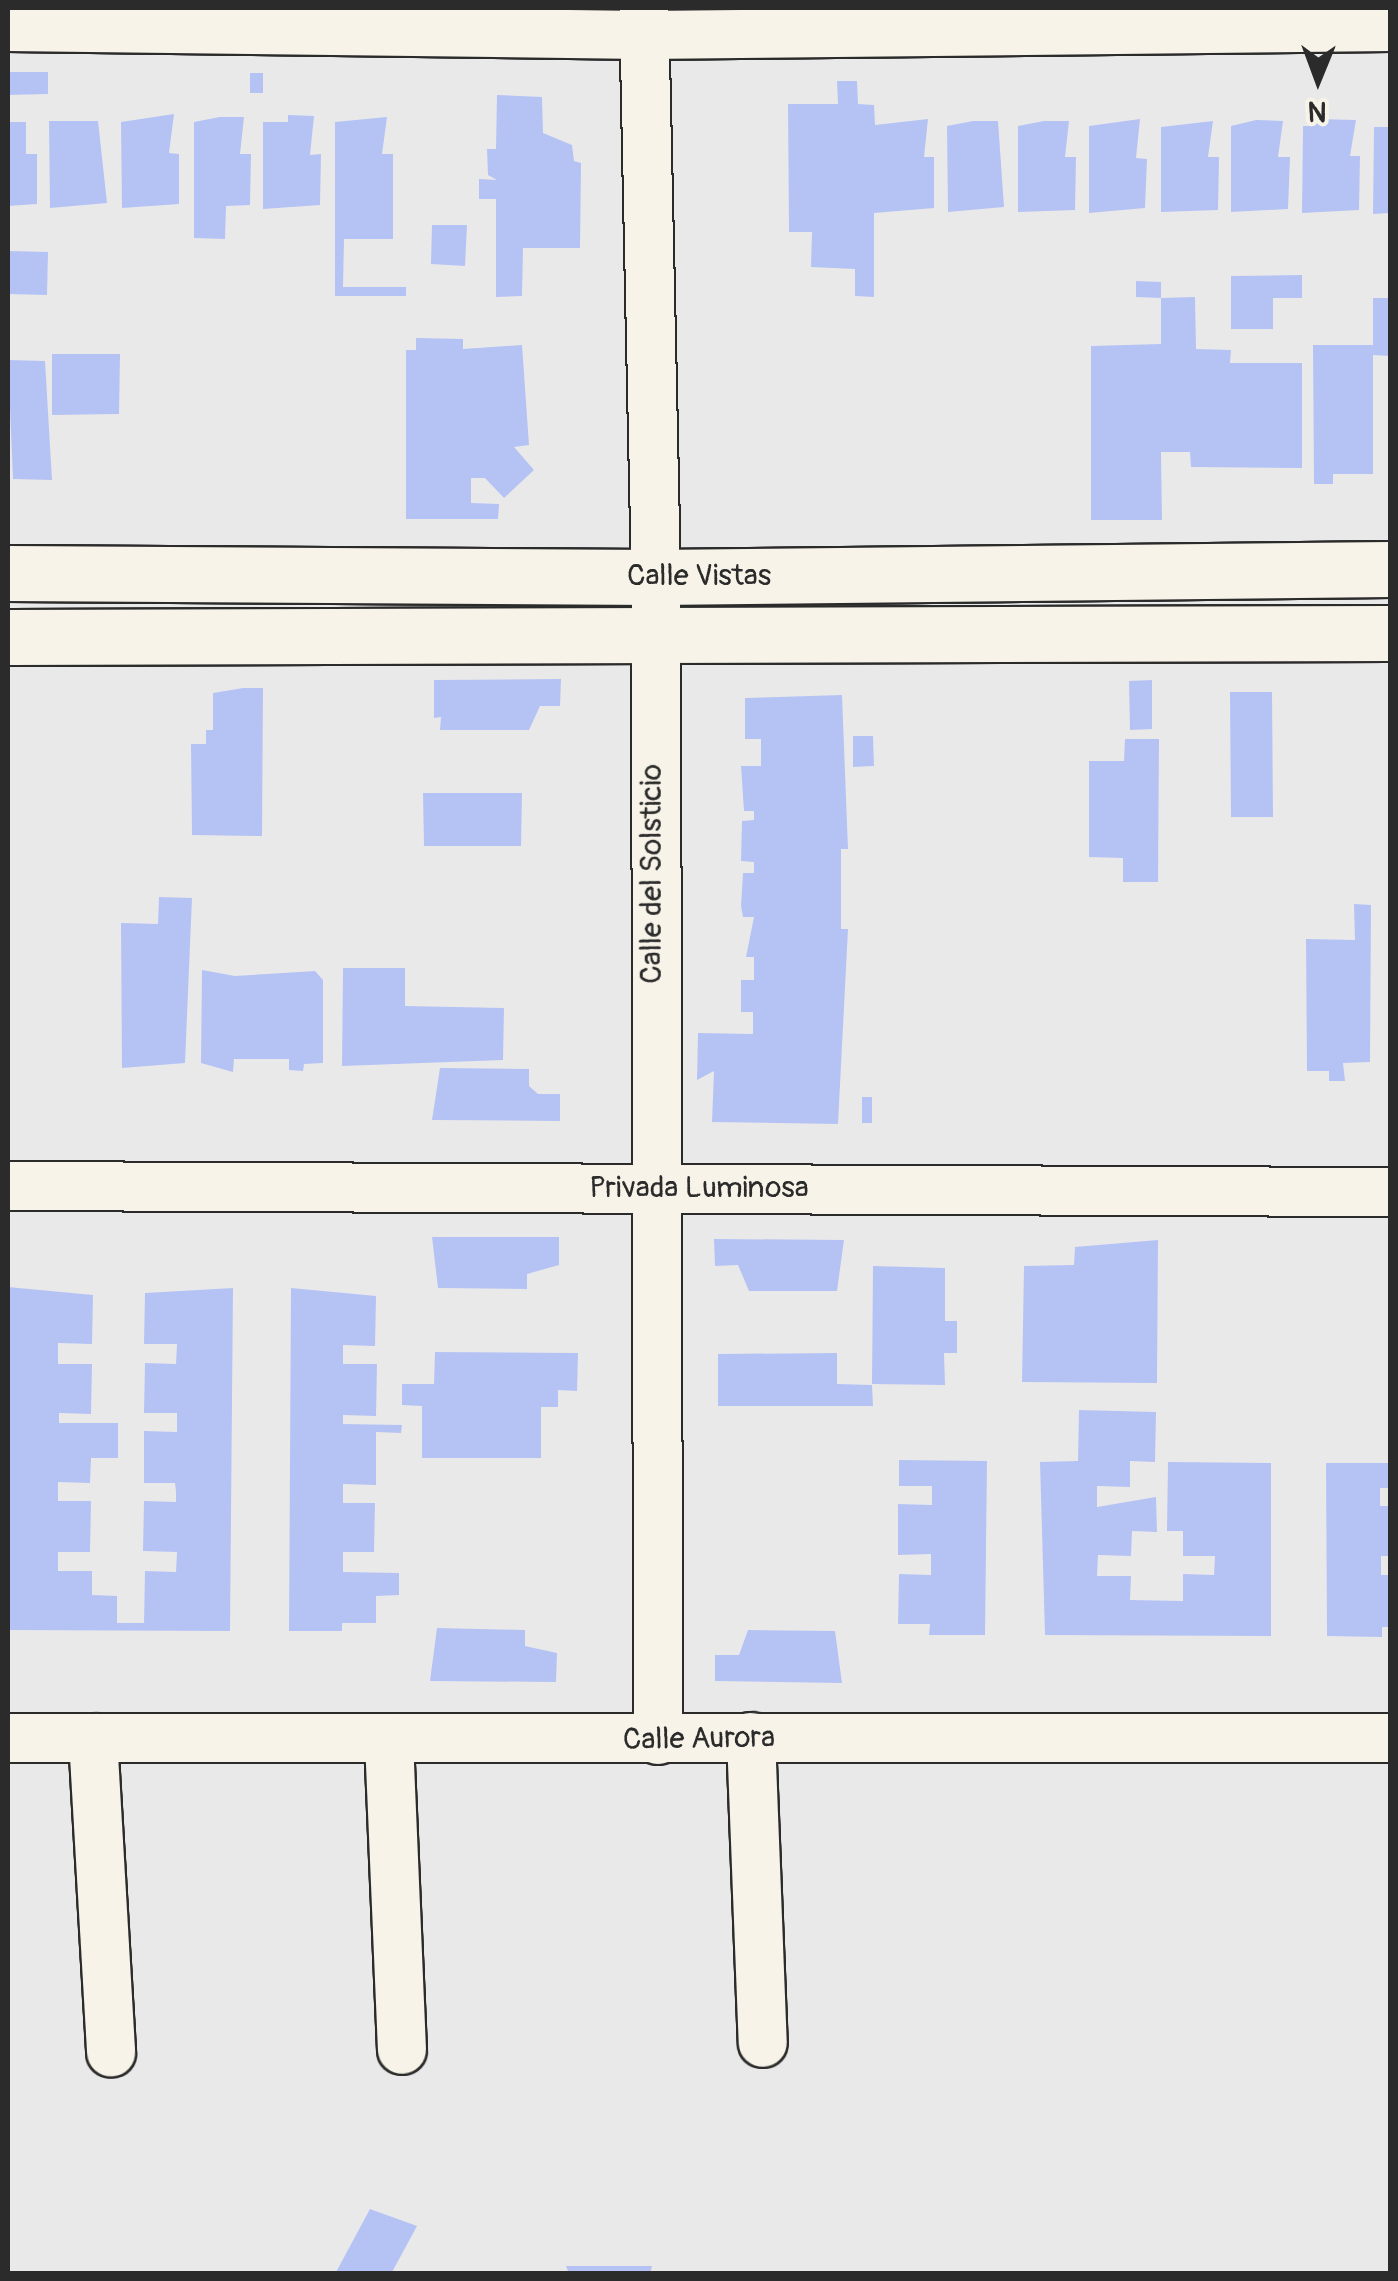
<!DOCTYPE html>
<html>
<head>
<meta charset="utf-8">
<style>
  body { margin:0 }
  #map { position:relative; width:1398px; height:2281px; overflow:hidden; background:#eae9ea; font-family:Pangolin,sans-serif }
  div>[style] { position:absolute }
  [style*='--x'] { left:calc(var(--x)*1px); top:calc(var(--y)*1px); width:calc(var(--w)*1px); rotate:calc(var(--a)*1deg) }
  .building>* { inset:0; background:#b5c3f4 }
  .roads { filter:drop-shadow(2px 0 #2b2b2b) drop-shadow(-2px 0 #2b2b2b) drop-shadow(0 2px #2b2b2b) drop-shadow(0 -2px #2b2b2b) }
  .street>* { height:48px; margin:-24px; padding:0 24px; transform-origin:24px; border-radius:24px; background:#f7f3e8 }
  .secondary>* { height:55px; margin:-27.5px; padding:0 27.5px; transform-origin:27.5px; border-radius:27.5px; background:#f7f3e8 }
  span { translate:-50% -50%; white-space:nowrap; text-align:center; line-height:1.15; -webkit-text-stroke:8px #f7f3e8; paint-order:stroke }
  .street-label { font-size:30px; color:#2b2b2b }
  .frame { position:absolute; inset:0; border:10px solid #2b2b2b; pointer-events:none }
  .north { position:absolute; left:1268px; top:30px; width:100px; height:100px; -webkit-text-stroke:8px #f7f3e8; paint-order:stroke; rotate:181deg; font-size:28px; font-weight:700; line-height:40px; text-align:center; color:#2b2b2b }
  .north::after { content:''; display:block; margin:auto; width:35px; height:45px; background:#2b2b2b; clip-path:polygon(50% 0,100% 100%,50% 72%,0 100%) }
</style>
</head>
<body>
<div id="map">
  <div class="building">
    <i style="clip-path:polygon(8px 72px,48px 72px,48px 94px,8px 95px)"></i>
    <i style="clip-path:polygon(250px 73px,263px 73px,263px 93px,250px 93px)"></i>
    <i style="clip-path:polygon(837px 81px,857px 81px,858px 104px,874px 105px,875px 125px,928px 119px,924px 157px,934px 157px,934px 208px,874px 213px,874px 297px,855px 296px,855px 269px,811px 267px,812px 232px,789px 232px,788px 104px,838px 104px)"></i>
    <i style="clip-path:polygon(497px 95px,542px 97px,543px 133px,572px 145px,574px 161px,581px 163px,580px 248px,523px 248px,522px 296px,496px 297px,496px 199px,479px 199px,479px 179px,497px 180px,488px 175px,487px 149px,496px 149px)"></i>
    <i style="clip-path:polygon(174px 114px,169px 153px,179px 154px,179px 204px,122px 208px,121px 122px)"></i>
    <i style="clip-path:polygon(288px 115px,314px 116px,310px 155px,321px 154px,320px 205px,263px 209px,263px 122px,288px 122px)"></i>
    <i style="clip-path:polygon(220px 117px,244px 117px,240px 154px,251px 154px,250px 205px,226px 206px,225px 239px,194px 238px,194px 122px)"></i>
    <i style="clip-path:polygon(387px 117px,382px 154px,393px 154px,393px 239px,344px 239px,343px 287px,406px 287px,406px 296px,335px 296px,335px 122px)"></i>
    <i style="clip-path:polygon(1140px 119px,1136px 158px,1147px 159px,1145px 208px,1089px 213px,1089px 126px)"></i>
    <i style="clip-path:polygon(1316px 119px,1356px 120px,1350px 156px,1360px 156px,1359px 210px,1302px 213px,1303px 126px,1315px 126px)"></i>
    <i style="clip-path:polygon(1256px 120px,1283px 121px,1278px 157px,1290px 157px,1288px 209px,1231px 212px,1231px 126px)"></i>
    <i style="clip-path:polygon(49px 121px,98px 121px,107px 203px,50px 208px)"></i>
    <i style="clip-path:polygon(973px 121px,998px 121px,1004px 207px,948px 212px,947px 126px)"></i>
    <i style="clip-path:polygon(1044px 121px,1069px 121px,1065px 157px,1076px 157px,1075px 210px,1018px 212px,1018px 126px)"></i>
    <i style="clip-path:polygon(1213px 121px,1208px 157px,1219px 157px,1218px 210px,1161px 212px,1161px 127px)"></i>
    <i style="clip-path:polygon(10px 122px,26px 122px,26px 154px,37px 154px,37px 204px,8px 206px)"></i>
    <i style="clip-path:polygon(1374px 127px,1390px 127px,1390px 213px,1373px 214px)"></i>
    <i style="clip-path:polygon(432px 225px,467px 225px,465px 266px,431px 264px)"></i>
    <i style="clip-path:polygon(8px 251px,48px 252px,47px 295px,8px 294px)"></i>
    <i style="clip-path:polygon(1302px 275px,1302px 298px,1273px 298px,1273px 329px,1231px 329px,1231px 276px)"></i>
    <i style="clip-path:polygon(1136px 281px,1161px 282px,1161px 298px,1136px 297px)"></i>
    <i style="clip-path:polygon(1195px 297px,1196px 349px,1231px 350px,1230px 363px,1302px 363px,1302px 468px,1191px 467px,1190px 452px,1161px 452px,1162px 520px,1091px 520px,1091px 346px,1161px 344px,1161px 298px)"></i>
    <i style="clip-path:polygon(1373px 298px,1390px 298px,1390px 356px,1373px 355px,1373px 474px,1333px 474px,1333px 484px,1314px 484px,1313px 345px,1373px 345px)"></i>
    <i style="clip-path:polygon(416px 338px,463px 339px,463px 349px,522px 345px,529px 445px,514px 447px,534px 470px,504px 498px,485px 478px,471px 478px,471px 503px,499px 504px,498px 519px,406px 519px,406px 350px,416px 350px)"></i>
    <i style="clip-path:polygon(52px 354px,120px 354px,119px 414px,52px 415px)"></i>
    <i style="clip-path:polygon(8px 360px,45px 361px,52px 480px,13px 479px)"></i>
    <i style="clip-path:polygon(561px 679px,560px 706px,540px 706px,529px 730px,440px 730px,441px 717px,434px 718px,434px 680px)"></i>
    <i style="clip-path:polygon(1152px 680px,1152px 729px,1130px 730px,1129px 681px)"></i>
    <i style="clip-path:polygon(243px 688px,263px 688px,262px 836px,192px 835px,191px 744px,206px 744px,206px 730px,213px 730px,213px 693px)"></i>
    <i style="clip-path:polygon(1230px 692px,1272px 692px,1273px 817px,1231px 817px)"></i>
    <i style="clip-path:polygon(842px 695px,848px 849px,841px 849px,841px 929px,848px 929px,838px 1124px,712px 1122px,714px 1071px,697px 1080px,698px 1033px,753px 1034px,753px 1012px,741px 1012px,741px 980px,754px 980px,754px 957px,746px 957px,754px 917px,743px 917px,741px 906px,743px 873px,754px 873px,754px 862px,741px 861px,742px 821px,754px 820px,754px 811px,744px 811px,741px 766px,761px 766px,761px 739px,745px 739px,745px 698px)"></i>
    <i style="clip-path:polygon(853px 736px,873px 736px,874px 766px,853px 767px)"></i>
    <i style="clip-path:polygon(1125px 739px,1159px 739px,1158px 882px,1123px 882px,1123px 858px,1089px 857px,1089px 761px,1124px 761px)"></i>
    <i style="clip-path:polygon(423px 793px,522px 793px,521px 846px,424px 846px)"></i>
    <i style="clip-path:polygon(159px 897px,192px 898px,185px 1063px,122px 1068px,121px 923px,158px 924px)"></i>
    <i style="clip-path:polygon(1354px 904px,1371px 905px,1370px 1062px,1343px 1063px,1345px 1081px,1329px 1081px,1329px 1071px,1307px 1071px,1306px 939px,1355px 940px)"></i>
    <i style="clip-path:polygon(343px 968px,405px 968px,405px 1006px,504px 1008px,503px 1060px,342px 1066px)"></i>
    <i style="clip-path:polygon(202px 970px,235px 976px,315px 971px,323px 980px,323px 1063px,304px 1064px,303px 1071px,289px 1070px,289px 1059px,234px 1059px,233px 1072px,201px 1063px)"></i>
    <i style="clip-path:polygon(440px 1068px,529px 1069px,529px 1086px,538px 1094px,560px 1094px,560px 1121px,432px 1120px)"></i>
    <i style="clip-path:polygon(862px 1097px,872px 1097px,872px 1123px,862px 1123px)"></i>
    <i style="clip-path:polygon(432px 1237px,559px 1237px,559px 1265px,527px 1274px,527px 1289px,438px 1288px)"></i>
    <i style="clip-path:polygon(714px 1239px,844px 1240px,837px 1291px,749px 1291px,738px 1265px,715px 1266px)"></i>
    <i style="clip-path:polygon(1158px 1240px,1157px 1383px,1022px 1382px,1024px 1266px,1074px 1265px,1075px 1247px)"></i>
    <i style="clip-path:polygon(873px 1266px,945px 1268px,945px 1321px,957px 1321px,957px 1353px,944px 1353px,945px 1385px,872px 1384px)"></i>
    <i style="clip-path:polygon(8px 1287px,93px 1295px,92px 1344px,58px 1343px,58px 1364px,92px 1364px,91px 1414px,59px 1413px,59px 1423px,118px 1423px,118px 1458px,91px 1458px,90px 1483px,58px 1482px,58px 1501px,91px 1501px,90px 1552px,58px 1552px,58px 1571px,92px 1571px,92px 1595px,117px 1596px,117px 1623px,144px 1623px,145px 1571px,176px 1572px,177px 1552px,143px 1551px,144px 1501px,176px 1502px,176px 1492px,175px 1483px,144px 1483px,144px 1431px,177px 1432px,177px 1413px,144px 1413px,145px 1363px,176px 1364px,177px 1344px,144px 1344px,145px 1293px,233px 1288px,230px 1631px,8px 1630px)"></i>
    <i style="clip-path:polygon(291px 1288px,376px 1296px,375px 1346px,343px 1345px,343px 1364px,377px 1364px,376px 1416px,343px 1415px,343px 1424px,402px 1425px,401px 1433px,376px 1432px,376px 1485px,343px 1484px,343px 1503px,375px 1503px,374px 1552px,343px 1552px,343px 1572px,399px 1573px,399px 1595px,376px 1596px,376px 1623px,342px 1623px,342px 1631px,289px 1631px)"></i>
    <i style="clip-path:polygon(435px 1352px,578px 1353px,577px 1391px,558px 1390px,558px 1407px,541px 1407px,541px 1458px,422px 1458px,422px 1406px,402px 1405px,402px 1384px,434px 1384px)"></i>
    <i style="clip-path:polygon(837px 1353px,837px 1384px,872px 1385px,873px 1406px,718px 1406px,718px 1354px)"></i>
    <i style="clip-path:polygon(1079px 1410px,1156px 1412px,1155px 1462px,1130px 1461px,1130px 1487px,1097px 1486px,1097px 1507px,1156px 1497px,1157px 1532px,1132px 1531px,1131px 1556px,1098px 1555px,1097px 1576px,1131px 1576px,1130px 1600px,1183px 1601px,1183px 1574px,1214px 1575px,1215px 1556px,1183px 1556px,1183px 1531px,1167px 1531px,1168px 1462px,1271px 1463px,1271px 1636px,1045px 1635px,1040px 1462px,1078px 1461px)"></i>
    <i style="clip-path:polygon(899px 1460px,987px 1461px,985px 1635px,929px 1635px,930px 1624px,898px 1624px,899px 1574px,931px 1575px,931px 1554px,898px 1555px,898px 1504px,932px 1505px,932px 1486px,899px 1486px)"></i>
    <i style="clip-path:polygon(1326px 1463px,1390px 1463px,1390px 1488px,1380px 1488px,1380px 1506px,1390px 1506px,1390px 1556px,1381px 1556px,1381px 1575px,1390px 1575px,1390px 1627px,1382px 1627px,1382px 1637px,1327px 1636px)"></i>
    <i style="clip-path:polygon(437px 1628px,525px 1630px,525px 1646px,557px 1653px,556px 1682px,430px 1681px)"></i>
    <i style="clip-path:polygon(748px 1630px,835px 1631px,842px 1683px,715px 1681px,715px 1655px,739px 1655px)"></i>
    <i style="clip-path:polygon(370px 2209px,417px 2226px,391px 2274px,335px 2274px)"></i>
    <i style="clip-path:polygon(566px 2266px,652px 2266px,650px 2274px,569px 2274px)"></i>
  </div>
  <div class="roads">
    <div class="street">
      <i style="--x:644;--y:8;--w:569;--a:88.79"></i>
      <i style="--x:656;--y:577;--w:1163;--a:89.9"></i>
      <i style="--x:8;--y:27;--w:636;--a:0.72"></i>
      <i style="--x:644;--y:35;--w:746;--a:-0.61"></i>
      <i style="--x:8;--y:1186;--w:1382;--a:0.25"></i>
      <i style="--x:751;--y:1737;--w:306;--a:87.8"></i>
      <i style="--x:8;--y:1738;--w:1382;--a:0"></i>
      <i style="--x:93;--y:1738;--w:315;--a:86.7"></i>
      <i style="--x:389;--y:1740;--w:310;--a:87.6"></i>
    </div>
    <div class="secondary">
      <i style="--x:8;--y:573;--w:648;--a:0.35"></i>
      <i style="--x:656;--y:577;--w:734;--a:-0.62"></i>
      <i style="--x:8;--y:637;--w:1382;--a:-0.17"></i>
    </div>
  </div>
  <div class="street-label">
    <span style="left:699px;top:576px">Calle Vistas</span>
    <span style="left:652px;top:874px;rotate:-90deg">Calle del Solsticio</span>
    <span style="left:699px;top:1188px">Privada Luminosa</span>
    <span style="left:699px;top:1739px;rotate:-1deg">Calle Aurora</span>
  </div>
  <div class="frame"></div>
  <div class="north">N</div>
</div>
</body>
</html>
